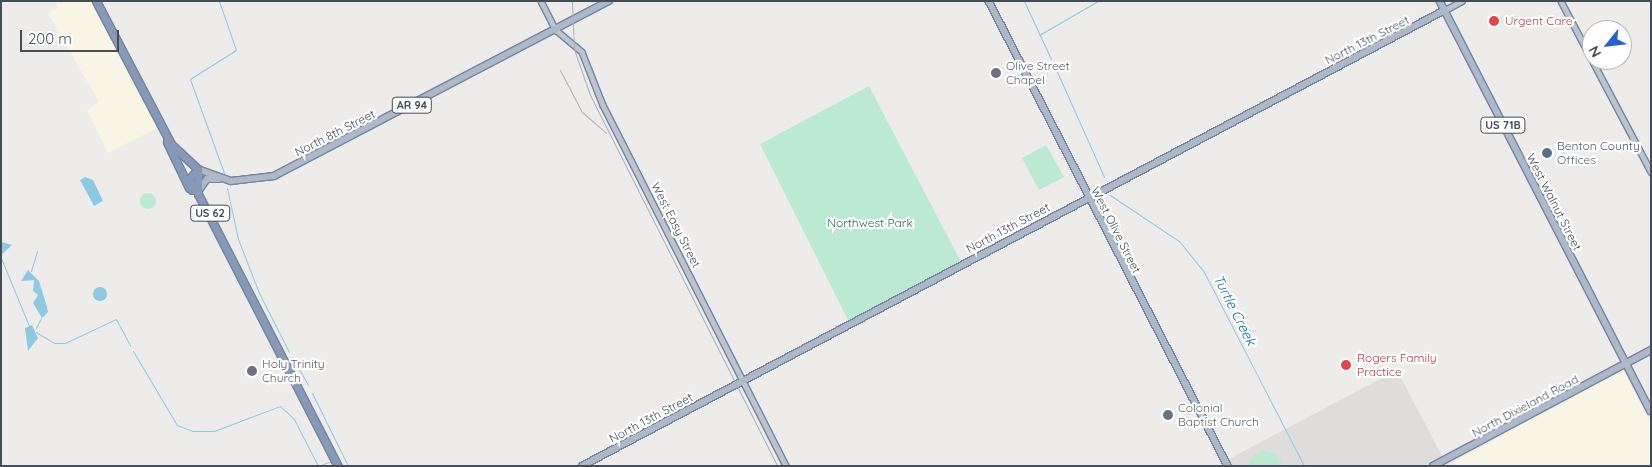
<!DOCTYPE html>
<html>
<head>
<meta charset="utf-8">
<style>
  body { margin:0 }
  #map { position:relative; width:1652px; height:467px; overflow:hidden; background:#eeebeb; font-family:Quicksand,sans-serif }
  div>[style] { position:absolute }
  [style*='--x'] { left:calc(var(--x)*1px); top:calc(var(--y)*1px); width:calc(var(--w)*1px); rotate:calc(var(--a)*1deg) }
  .commercial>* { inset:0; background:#f9f5e4 }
  .education>* { inset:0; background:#dfdddc }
  .green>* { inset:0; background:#bce9d1 }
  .round { border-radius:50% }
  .water>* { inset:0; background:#8cc9e3 }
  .stream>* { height:1px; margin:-0.5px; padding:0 0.5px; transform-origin:0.5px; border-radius:0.5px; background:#8cc9e3 }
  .roads { filter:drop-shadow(1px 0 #7285a2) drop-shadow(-1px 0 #7285a2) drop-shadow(0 1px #7285a2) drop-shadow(0 -1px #7285a2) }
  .minor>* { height:4.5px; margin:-2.25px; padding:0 2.25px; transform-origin:2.25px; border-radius:2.25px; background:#bdc4cd }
  .major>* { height:5.5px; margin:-2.75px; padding:0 2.75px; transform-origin:2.75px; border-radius:2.75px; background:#adb8c8 }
  .highway>* { height:7px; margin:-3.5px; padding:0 3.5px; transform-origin:3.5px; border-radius:3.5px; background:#869ab7 }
  .rail>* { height:1px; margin:-0.5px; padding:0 0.5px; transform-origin:0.5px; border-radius:0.5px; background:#aeb0b5 }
  .dots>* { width:14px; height:14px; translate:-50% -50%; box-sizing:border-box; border:2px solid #fff; border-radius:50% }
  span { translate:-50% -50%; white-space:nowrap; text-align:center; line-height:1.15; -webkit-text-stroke:4.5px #fff; paint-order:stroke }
  .shield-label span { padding:1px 4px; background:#fff; border:1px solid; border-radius:4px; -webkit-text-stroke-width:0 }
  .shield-label { font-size:11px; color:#454d57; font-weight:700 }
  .health-label { font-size:12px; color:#be3a42 }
  .left { translate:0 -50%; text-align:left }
  .street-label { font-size:12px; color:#454d57 }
  .worship-label { font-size:12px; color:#5b616d }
  .service-label { font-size:12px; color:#4e5e75 }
  .park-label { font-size:12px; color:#1e704e }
  .water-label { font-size:14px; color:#187197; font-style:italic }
  .frame { position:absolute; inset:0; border:2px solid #454d57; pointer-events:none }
  .north { position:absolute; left:1582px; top:20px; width:50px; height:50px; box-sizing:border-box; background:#fff; border:1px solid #b5b8bc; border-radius:50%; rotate:241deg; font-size:14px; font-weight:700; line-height:20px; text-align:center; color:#454d57 }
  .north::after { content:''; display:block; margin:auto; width:18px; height:22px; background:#2861cb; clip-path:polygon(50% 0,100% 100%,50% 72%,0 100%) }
  .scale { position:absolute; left:20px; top:30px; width:99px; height:22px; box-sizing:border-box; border:2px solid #454d57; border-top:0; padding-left:6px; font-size:15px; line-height:18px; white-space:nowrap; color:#454d57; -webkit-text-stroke:4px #fff; paint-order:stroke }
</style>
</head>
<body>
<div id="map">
  <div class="commercial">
    <i style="clip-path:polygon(55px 1px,91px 1px,157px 128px,108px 153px,87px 110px,99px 102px,48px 13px,58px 8px)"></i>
    <i style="clip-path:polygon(1623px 370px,1651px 424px,1651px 466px,1456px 466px,1455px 461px)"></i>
  </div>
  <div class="education">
    <i style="clip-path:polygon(1397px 370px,1442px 456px,1424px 466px,1228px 466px,1225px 461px)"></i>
  </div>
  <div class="green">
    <i style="clip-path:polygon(869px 86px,962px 264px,850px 324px,760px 144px)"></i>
    <i style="clip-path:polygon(1046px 145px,1064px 177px,1039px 190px,1022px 158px)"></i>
    <i class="round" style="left:140px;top:193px;width:16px;height:16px"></i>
    <i style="clip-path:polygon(1263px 451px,1276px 454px,1284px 466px,1247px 466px,1255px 454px)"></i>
  </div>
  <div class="water">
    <i style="clip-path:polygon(85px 177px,93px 180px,103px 201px,94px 206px,80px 180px)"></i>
    <i style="clip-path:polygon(1px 242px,12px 245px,1px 255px)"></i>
    <i style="clip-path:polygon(28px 270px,39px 281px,47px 307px,48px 312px,42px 318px,33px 303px,38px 295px,33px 291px,34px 280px,21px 281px)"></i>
    <i class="round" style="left:93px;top:287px;width:14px;height:14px"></i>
    <i style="clip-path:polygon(32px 325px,38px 338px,28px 351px,25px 328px)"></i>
  </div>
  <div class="stream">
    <i style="--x:219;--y:1;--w:52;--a:70.9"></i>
    <i style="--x:236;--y:50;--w:54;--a:147.8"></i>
    <i style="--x:190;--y:79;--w:100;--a:70.1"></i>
    <i style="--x:1024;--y:1;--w:64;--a:65"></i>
    <i style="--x:1039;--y:35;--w:68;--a:-30"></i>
    <i style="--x:1054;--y:65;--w:123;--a:65.9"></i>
    <i style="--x:227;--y:188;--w:52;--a:77.8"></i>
    <i style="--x:238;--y:239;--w:58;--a:68.7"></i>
    <i style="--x:259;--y:293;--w:66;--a:63"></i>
    <i style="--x:1110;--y:195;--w:83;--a:33.7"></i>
    <i style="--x:1179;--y:241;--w:40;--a:51"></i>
    <i style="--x:1204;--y:272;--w:218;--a:62.7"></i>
    <i style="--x:1;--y:258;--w:74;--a:67.6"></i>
    <i style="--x:31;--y:271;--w:21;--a:-73"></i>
    <i style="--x:36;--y:328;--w:11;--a:-63"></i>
    <i style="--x:36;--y:332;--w:21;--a:31"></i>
    <i style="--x:54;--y:343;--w:11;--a:0"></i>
    <i style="--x:65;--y:343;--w:56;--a:-25.2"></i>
    <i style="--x:116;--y:319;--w:30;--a:62"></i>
    <i style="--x:133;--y:351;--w:86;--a:59.3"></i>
    <i style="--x:177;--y:425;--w:17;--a:21"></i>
    <i style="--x:193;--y:431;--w:21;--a:0"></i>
    <i style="--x:214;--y:431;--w:71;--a:-20.7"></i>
    <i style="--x:280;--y:406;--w:19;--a:43"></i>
    <i style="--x:294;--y:419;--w:53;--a:62.9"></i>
    <i style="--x:318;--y:466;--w:12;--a:-20"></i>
    <i style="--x:292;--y:357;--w:32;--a:60"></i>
    <i style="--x:312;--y:393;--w:81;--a:63.7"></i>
  </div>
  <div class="roads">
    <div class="minor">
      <i style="--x:541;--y:1;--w:33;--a:63"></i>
      <i style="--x:556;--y:30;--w:34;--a:40"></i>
      <i style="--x:582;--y:52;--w:57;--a:68.4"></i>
      <i style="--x:603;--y:105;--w:405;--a:63.1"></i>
      <i style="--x:1561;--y:1;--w:193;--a:62.2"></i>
      <i style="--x:1445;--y:10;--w:19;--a:-28"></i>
    </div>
    <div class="major">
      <i style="--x:989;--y:1;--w:523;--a:62.8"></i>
      <i style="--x:1440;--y:1;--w:461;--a:62.8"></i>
      <i style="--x:198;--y:169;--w:35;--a:20"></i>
      <i style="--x:231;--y:181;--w:43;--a:-6.6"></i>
      <i style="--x:274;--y:176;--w:378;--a:-27.6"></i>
      <i style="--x:200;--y:189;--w:12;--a:-55"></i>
      <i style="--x:207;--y:179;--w:12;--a:0"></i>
      <i style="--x:582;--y:466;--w:976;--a:-27.85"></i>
      <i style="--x:1433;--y:466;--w:247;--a:-28"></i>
    </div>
    <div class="highway">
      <i style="--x:96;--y:1;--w:161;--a:62.3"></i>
      <i style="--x:171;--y:144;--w:37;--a:43"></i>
      <i style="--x:167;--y:142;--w:51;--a:64.4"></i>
      <i style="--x:198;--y:169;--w:25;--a:90"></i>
      <i style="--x:198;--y:194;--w:306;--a:62.8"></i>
      <i style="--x:192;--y:190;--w:12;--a:-99"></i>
      <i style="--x:190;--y:178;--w:12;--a:-48"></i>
    </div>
  </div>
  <div class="rail">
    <i style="--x:572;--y:1;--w:48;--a:87.6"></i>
    <i style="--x:574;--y:49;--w:49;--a:70.8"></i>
    <i style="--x:590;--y:95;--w:415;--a:63.2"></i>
    <i style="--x:560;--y:70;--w:47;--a:62.4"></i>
    <i style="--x:582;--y:112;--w:32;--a:41"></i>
  </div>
  <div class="dots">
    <i style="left:1494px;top:21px;background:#e0444e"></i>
    <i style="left:996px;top:73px;background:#6b7280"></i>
    <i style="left:1547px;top:153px;background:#5c6f8a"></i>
    <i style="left:1346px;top:365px;background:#e0444e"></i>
    <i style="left:252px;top:371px;background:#6b7280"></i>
    <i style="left:1168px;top:415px;background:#6b7280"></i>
  </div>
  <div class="shield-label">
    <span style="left:412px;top:105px">AR 94</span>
    <span style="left:1503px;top:125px">US 71B</span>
    <span style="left:210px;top:213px">US 62</span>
  </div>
  <div class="health-label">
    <span class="left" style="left:1505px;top:21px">Urgent Care</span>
    <span class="left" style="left:1357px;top:365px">Rogers Family<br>Practice</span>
  </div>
  <div class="street-label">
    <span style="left:1367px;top:40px;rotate:-27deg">North 13th Street</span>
    <span style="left:335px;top:133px;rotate:-27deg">North 8th Street</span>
    <span style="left:1554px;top:202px;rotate:63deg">West Walnut Street</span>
    <span style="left:676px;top:225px;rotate:63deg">West Easy Street</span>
    <span style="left:1008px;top:228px;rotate:-28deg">North 13th Street</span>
    <span style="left:1116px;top:230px;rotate:63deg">West Olive Street</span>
    <span style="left:1525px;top:406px;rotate:-28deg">North Dixieland Road</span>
    <span style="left:651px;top:418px;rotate:-28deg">North 13th Street</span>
  </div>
  <div class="worship-label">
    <span class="left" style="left:1006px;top:73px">Olive Street<br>Chapel</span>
    <span class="left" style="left:262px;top:371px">Holy Trinity<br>Church</span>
    <span class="left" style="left:1178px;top:415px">Colonial<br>Baptist Church</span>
  </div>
  <div class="service-label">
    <span class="left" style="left:1557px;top:153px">Benton County<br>Offices</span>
  </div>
  <div class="park-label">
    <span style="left:870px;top:223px">Northwest Park</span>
  </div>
  <div class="water-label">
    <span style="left:1235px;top:310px;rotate:63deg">Turtle Creek</span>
  </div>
  <div class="frame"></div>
  <div class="north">N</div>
  <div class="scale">200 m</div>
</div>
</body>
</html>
